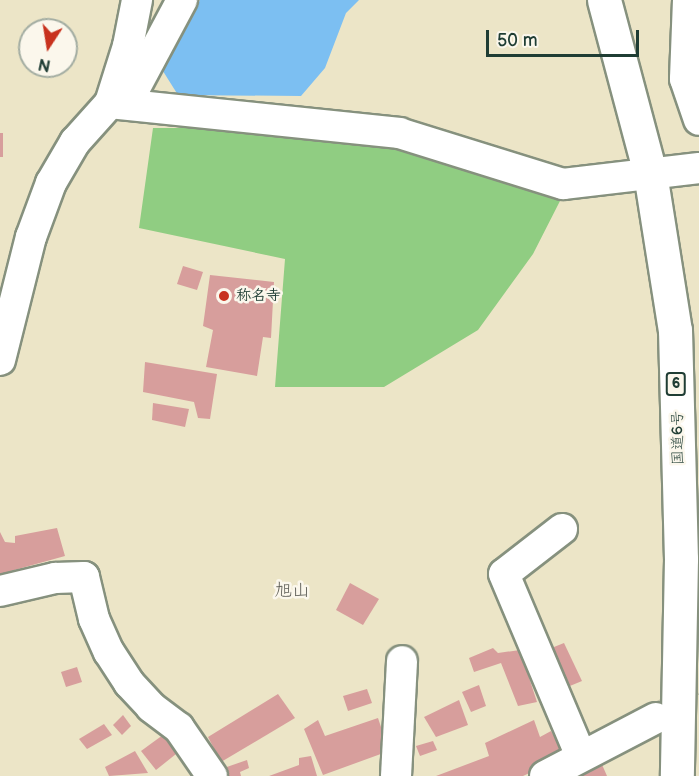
<!DOCTYPE html>
<html>
<head>
<meta charset="utf-8">
<style>
  body { margin:0 }
  #map { position:relative; width:699px; height:776px; overflow:hidden; background:#ece5c7; font-family:"Balsamiq Sans","Klee One",sans-serif }
  div>[style] { position:absolute }
  [style*='--x'] { left:calc(var(--x)*1px); top:calc(var(--y)*1px); width:calc(var(--w)*1px); rotate:calc(var(--a)*1deg) }
  .green>* { inset:0; background:#90cd82 }
  .water>* { inset:0; background:#7cbff2 }
  .building>* { inset:0; background:#d79e9c }
  .minor-tunnel>* { height:30px; margin-top:-15px; transform-origin:0; background:repeating-linear-gradient(90deg,#c3c3aa 0 30px,transparent 0 45px) }
  .roads { filter:drop-shadow(2px 0 #86917e) drop-shadow(-2px 0 #86917e) drop-shadow(0 2px #86917e) drop-shadow(0 -2px #86917e) }
  .minor>* { height:30px; margin:-15px; padding:0 15px; transform-origin:15px; border-radius:15px; background:#fff }
  .highway>* { height:33px; margin:-16.5px; padding:0 16.5px; transform-origin:16.5px; border-radius:16.5px; background:#fff }
  .dots>* { width:16px; height:16px; translate:-50% -50%; box-sizing:border-box; border:3px solid #fbf7ec; border-radius:50% }
  span { translate:-50% -50%; white-space:nowrap; text-align:center; line-height:1.15; -webkit-text-stroke:5px #fbf7ec; paint-order:stroke }
  .shield-label span { padding:2px 4px; background:#fbf7ec; border:2px solid; border-radius:4px; -webkit-text-stroke-width:0 }
  .shield-label { font-size:14px; color:#1f3d34; font-weight:700 }
  .poi-label { font-size:15px; color:#1f3d34; font-weight:700 }
  .left { translate:0 -50%; text-align:left }
  .street-label { font-size:15px; color:#1f3d34 }
  .quarter-label { font-size:18px; color:#5f5f58 }
  .north { position:absolute; left:18px; top:18px; width:60px; height:60px; box-sizing:border-box; background:#fbf7ec; border:2px solid #a3ada2; border-radius:50%; rotate:192deg; font-size:16px; font-weight:700; line-height:24px; text-align:center; color:#1f3d34 }
  .north::after { content:''; display:block; margin:auto; width:21px; height:27px; background:#c8321e; clip-path:polygon(50% 0,100% 100%,50% 72%,0 100%) }
  .scale { position:absolute; left:486px; top:30px; width:153px; height:27px; box-sizing:border-box; border:3px solid #1f3d34; border-top:0; padding-left:8px; font-size:18px; line-height:21px; white-space:nowrap; color:#1f3d34; -webkit-text-stroke:4px #fbf7ec; paint-order:stroke }
</style>
</head>
<body>
<div id="map">
  <div class="green">
    <i style="clip-path:polygon(153px 128px,263px 128px,425px 152px,561px 199px,533px 254px,478px 330px,384px 387px,275px 387px,285px 259px,139px 228px)"></i>
  </div>
  <div class="water">
    <i style="clip-path:polygon(200px 0,359px 0,346px 13px,325px 68px,301px 96px,178px 95px,161px 68px)"></i>
  </div>
  <div class="building">
    <i style="clip-path:polygon(0 133px,3px 133px,3px 157px,0 157px)"></i>
    <i style="clip-path:polygon(183px 266px,203px 272px,197px 290px,177px 284px)"></i>
    <i style="clip-path:polygon(210px 275px,274px 282px,271px 338px,263px 337px,257px 376px,206px 367px,213px 330px,203px 326px)"></i>
    <i style="clip-path:polygon(145px 362px,217px 374px,210px 419px,198px 418px,194px 402px,143px 392px)"></i>
    <i style="clip-path:polygon(153px 403px,189px 409px,185px 427px,152px 420px)"></i>
    <i style="clip-path:polygon(57px 528px,65px 556px,0 574px,0 532px,5px 542px,15px 543px,15px 536px)"></i>
    <i style="clip-path:polygon(350px 583px,379px 599px,363px 625px,336px 610px)"></i>
    <i style="clip-path:polygon(564px 643px,582px 681px,560px 690px,544px 651px)"></i>
    <i style="clip-path:polygon(493px 648px,498px 653px,520px 650px,537px 702px,518px 706px,501px 663px,474px 672px,469px 658px)"></i>
    <i style="clip-path:polygon(77px 667px,82px 682px,66px 687px,61px 672px)"></i>
    <i style="clip-path:polygon(479px 685px,486px 706px,471px 712px,462px 692px)"></i>
    <i style="clip-path:polygon(367px 689px,372px 703px,348px 711px,343px 696px)"></i>
    <i style="clip-path:polygon(278px 694px,295px 718px,221px 762px,208px 737px)"></i>
    <i style="clip-path:polygon(459px 700px,468px 725px,436px 737px,424px 717px)"></i>
    <i style="clip-path:polygon(123px 715px,131px 726px,122px 735px,113px 725px)"></i>
    <i style="clip-path:polygon(378px 718px,389px 751px,323px 775px,304px 729px,318px 720px,325px 736px)"></i>
    <i style="clip-path:polygon(534px 720px,540px 737px,551px 731px,562px 751px,549px 764px,523px 776px,436px 776px,489px 756px,485px 743px)"></i>
    <i style="clip-path:polygon(104px 724px,112px 735px,87px 749px,79px 739px)"></i>
    <i style="clip-path:polygon(167px 732px,181px 750px,156px 770px,141px 751px)"></i>
    <i style="clip-path:polygon(433px 741px,437px 750px,420px 756px,416px 746px)"></i>
    <i style="clip-path:polygon(135px 751px,148px 773px,109px 776px,105px 767px)"></i>
    <i style="clip-path:polygon(311px 756px,317px 776px,269px 776px,299px 765px,299px 758px)"></i>
    <i style="clip-path:polygon(247px 760px,249px 768px,240px 772px,241px 776px,223px 776px,221px 769px)"></i>
    <i style="clip-path:polygon(600px 760px,607px 776px,574px 776px)"></i>
  </div>
  <div class="minor-tunnel">
    <i style="--x:659;--y:717;--w:46;--a:-28.8"></i>
  </div>
  <div class="roads">
    <div class="minor">
      <i style="--x:688;--y:0;--w:79;--a:92.2"></i>
      <i style="--x:685;--y:79;--w:43;--a:71.1"></i>
      <i style="--x:110;--y:103;--w:291;--a:5.9"></i>
      <i style="--x:399;--y:133;--w:172;--a:17.3"></i>
      <i style="--x:563;--y:184;--w:137;--a:-6.7"></i>
      <i style="--x:110;--y:103;--w:60;--a:-72.5"></i>
      <i style="--x:128;--y:46;--w:47;--a:-78.9"></i>
      <i style="--x:0;--y:360;--w:127;--a:-75.9"></i>
      <i style="--x:31;--y:237;--w:58;--a:-69.7"></i>
      <i style="--x:51;--y:183;--w:48;--a:-59.7"></i>
      <i style="--x:75;--y:142;--w:52;--a:-48.1"></i>
      <i style="--x:110;--y:103;--w:29;--a:-31"></i>
      <i style="--x:135;--y:88;--w:100;--a:-61.9"></i>
      <i style="--x:562;--y:529;--w:73;--a:142.2"></i>
      <i style="--x:504;--y:574;--w:198;--a:67.1"></i>
      <i style="--x:0;--y:591;--w:57;--a:-13.3"></i>
      <i style="--x:55;--y:578;--w:29;--a:-2"></i>
      <i style="--x:84;--y:577;--w:43;--a:76.6"></i>
      <i style="--x:94;--y:619;--w:36;--a:66"></i>
      <i style="--x:109;--y:652;--w:37;--a:57"></i>
      <i style="--x:129;--y:683;--w:33;--a:47"></i>
      <i style="--x:151;--y:707;--w:35;--a:37"></i>
      <i style="--x:179;--y:728;--w:58;--a:55.5"></i>
      <i style="--x:396;--y:776;--w:115;--a:-87"></i>
      <i style="--x:545;--y:776;--w:125;--a:-27.6"></i>
    </div>
    <div class="highway">
      <i style="--x:604;--y:0;--w:179;--a:75.1"></i>
      <i style="--x:650;--y:173;--w:159;--a:81"></i>
      <i style="--x:675;--y:330;--w:229;--a:88.5"></i>
      <i style="--x:681;--y:559;--w:217;--a:91.1"></i>
    </div>
  </div>
  <div class="dots">
    <i style="left:224px;top:296px;background:#c8321e"></i>
  </div>
  <div class="shield-label">
    <span style="left:676px;top:384px">6</span>
  </div>
  <div class="poi-label">
    <span class="left" style="left:236px;top:296px">称名寺</span>
  </div>
  <div class="street-label">
    <span style="left:678px;top:438px;rotate:-91deg">国道6号</span>
  </div>
  <div class="quarter-label">
    <span style="left:292px;top:591px">旭山</span>
  </div>
  <div class="north">N</div>
  <div class="scale">50 m</div>
</div>
</body>
</html>
